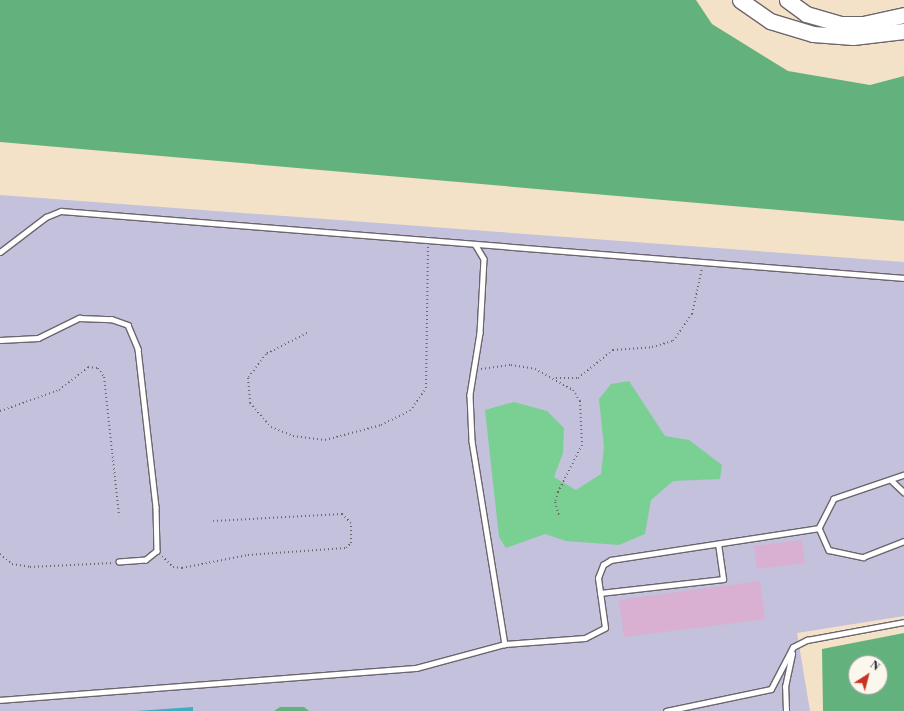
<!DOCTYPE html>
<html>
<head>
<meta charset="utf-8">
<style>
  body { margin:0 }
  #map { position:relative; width:904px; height:711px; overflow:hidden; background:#f4e2c8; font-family:"Libre Bodoni",serif }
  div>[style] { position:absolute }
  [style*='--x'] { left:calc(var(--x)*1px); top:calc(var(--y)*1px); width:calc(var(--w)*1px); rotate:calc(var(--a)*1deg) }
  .industrial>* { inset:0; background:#c3c1db }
  .green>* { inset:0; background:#7ad093 }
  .forest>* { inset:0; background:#63b27d }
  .water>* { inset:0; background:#41abc0 }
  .building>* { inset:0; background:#d9afd2 }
  .path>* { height:2px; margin-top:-1px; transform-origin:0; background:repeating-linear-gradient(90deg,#6c656c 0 1px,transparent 0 4px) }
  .roads { filter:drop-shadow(1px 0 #6c656c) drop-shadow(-1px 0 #6c656c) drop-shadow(0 1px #6c656c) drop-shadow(0 -1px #6c656c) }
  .service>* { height:4.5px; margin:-2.25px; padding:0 2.25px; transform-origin:2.25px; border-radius:2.25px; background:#fff }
  .trunk>* { height:15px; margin:-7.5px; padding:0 7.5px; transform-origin:7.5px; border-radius:7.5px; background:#fff }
  span { translate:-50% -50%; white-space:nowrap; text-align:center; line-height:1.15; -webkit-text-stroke:4px #fbf7ec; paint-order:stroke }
  .north { position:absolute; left:848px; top:655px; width:40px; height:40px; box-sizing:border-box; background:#fbf7ec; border:1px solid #a4a2a5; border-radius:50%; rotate:36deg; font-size:11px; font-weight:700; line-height:16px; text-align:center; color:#22223b }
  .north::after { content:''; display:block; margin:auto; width:14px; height:18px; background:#c8321e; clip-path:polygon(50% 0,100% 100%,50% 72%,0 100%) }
</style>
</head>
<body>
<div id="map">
  <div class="industrial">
    <i style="clip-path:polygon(0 195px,904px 262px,904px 616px,797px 633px,810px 711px,0 711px)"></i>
  </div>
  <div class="green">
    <i style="clip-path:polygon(629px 381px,665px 436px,689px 440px,722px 465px,720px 479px,673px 481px,651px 500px,645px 534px,619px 545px,566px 541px,545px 534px,506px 548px,499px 537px,485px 410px,514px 402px,547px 411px,564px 428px,563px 453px,554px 477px,576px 490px,601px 474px,604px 447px,599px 399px,611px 384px)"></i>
  </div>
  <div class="forest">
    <i style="clip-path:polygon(0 0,696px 0,712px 24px,788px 71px,870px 85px,904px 76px,904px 221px,0 142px)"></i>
    <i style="clip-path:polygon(evenodd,904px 633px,904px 711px,823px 711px,822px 649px,904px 633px,856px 663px,880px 663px,880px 687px,856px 687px,856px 663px)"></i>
    <i style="clip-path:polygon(280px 707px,304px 707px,309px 711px,274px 711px)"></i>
  </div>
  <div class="water">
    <i style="clip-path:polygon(193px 707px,193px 711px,136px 711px)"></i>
  </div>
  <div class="building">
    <i style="clip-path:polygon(802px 540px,805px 563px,757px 569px,754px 546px)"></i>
    <i style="clip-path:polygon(760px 581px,765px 619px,624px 637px,619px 600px)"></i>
  </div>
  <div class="path">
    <i style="--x:307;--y:333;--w:46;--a:152.9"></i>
    <i style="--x:266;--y:354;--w:30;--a:127"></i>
    <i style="--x:248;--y:378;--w:25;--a:85"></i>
    <i style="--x:250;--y:403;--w:32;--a:49"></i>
    <i style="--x:271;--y:427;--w:24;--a:22"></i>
    <i style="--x:293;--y:436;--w:32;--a:7"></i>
    <i style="--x:325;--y:440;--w:58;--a:-15"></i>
    <i style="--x:381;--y:425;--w:32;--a:-26"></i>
    <i style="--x:410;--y:411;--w:28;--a:-55"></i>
    <i style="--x:426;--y:388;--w:141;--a:-89.2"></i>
    <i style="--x:481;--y:369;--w:30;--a:-8"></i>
    <i style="--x:511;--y:365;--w:24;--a:9"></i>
    <i style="--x:535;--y:369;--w:43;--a:28.9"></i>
    <i style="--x:573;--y:390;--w:13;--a:58"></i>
    <i style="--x:580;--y:401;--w:44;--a:87.4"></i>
    <i style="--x:582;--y:445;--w:53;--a:117.1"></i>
    <i style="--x:558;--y:492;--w:10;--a:107"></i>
    <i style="--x:555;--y:502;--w:14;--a:73"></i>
    <i style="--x:556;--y:378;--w:22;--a:0"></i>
    <i style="--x:578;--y:378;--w:45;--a:-38.7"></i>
    <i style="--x:613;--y:350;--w:39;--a:-4"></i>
    <i style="--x:652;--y:347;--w:22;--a:-16"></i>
    <i style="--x:673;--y:341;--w:33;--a:-55"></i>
    <i style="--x:692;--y:314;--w:47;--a:-77.7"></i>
    <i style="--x:0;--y:411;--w:63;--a:-19.6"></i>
    <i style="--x:59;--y:390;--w:37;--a:-38"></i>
    <i style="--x:88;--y:367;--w:10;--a:6"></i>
    <i style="--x:98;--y:368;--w:11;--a:56"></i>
    <i style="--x:104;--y:377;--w:140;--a:83.8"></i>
    <i style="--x:0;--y:554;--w:16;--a:40"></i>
    <i style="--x:12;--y:564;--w:18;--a:9"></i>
    <i style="--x:30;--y:567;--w:83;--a:-2.8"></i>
    <i style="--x:162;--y:556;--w:16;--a:45"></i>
    <i style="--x:173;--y:567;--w:9;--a:6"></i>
    <i style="--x:182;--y:568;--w:67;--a:-11.1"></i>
    <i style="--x:248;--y:555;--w:98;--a:-4.1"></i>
    <i style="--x:346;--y:548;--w:7;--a:-45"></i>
    <i style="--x:351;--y:543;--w:20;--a:-90"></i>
    <i style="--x:351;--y:523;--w:13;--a:-135"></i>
    <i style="--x:342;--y:514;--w:129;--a:176.9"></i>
  </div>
  <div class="roads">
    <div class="service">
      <i style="--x:475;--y:244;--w:17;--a:59"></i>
      <i style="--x:484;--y:259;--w:74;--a:93.1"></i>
      <i style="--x:480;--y:333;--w:63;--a:99.2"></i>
      <i style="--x:470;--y:395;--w:46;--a:87.5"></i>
      <i style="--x:472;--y:441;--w:206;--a:80.8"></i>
      <i style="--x:0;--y:252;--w:58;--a:-37.3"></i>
      <i style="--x:46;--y:217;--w:16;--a:-22"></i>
      <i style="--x:61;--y:211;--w:846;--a:4.54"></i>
      <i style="--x:0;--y:340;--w:38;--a:-3"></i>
      <i style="--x:38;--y:338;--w:46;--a:-26"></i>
      <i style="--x:79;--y:318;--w:32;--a:2"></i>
      <i style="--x:111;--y:319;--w:18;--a:19"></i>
      <i style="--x:128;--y:325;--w:26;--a:67"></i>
      <i style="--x:138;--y:349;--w:159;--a:83.5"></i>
      <i style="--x:156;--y:507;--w:44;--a:88.7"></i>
      <i style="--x:157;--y:551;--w:14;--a:141"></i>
      <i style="--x:146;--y:560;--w:27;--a:176"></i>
      <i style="--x:904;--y:475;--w:74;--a:161.1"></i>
      <i style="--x:834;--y:499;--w:33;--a:117"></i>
      <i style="--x:819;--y:528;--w:24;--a:66"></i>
      <i style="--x:829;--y:550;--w:35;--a:12"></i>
      <i style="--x:863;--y:557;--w:44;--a:-21.3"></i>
      <i style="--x:891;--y:480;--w:18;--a:43"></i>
      <i style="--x:600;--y:593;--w:124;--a:-6.5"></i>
      <i style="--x:723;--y:579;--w:35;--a:-98"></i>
      <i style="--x:0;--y:700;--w:417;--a:-4.4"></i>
      <i style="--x:416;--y:668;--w:92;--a:-15.1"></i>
      <i style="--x:505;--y:644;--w:80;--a:-4.3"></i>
      <i style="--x:585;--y:638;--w:22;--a:-27"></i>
      <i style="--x:605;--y:628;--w:50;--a:-98"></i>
      <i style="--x:598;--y:578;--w:14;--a:-69"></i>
      <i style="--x:603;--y:565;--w:9;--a:-32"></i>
      <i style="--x:611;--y:560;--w:210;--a:-8.7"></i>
      <i style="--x:666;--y:711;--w:107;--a:-11.8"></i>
      <i style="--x:771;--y:689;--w:47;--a:-62.4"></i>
      <i style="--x:793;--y:647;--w:16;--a:-27"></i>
      <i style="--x:807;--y:640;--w:99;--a:-10.5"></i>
      <i style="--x:786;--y:711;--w:24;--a:-92"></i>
      <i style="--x:785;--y:687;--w:34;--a:-78"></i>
    </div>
    <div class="trunk">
      <i style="--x:740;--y:0;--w:37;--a:35"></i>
      <i style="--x:770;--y:21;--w:45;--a:16.8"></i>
      <i style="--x:813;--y:34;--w:40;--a:4.3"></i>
      <i style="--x:853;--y:37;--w:51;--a:-6.7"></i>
      <i style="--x:787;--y:0;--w:24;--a:36"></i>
      <i style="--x:806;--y:14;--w:35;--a:16"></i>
      <i style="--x:840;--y:24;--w:23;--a:0"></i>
      <i style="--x:863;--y:24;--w:42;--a:-12.4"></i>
    </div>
  </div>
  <div class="north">N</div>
</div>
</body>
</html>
